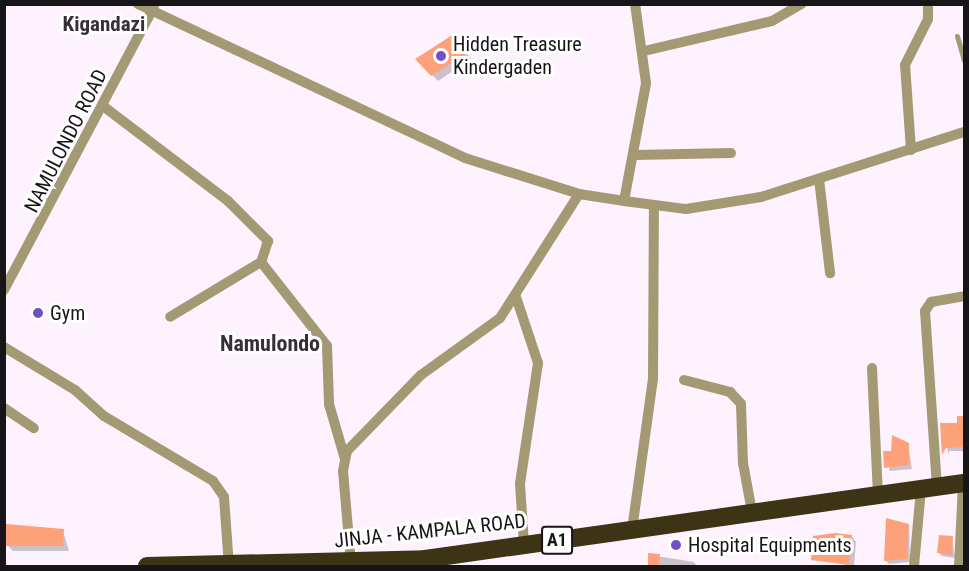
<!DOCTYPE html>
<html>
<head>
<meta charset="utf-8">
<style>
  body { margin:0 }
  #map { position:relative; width:969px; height:571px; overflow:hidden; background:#fdf2fe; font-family:"Roboto Condensed",sans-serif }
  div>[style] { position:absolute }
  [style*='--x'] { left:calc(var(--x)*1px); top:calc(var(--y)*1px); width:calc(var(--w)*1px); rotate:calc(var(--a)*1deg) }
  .shadow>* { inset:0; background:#0003 }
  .building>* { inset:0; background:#fda17b }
  .lane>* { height:5px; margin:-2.5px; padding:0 2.5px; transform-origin:2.5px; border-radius:2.5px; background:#a39973 }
  .street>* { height:10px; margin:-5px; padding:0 5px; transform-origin:5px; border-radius:5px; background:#a39973 }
  .highway>* { height:18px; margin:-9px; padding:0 9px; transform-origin:9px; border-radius:9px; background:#3c3415 }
  .dots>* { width:16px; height:16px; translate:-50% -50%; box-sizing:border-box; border:3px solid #fff; border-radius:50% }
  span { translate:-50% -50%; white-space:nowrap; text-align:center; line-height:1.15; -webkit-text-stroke:6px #fff; paint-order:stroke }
  .shield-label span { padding:2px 4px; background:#fff; border:2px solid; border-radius:4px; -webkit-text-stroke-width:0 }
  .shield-label { font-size:18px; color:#181519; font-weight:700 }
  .poi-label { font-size:20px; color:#181519 }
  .left { translate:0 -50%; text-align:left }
  .street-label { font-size:20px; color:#181519 }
  .neighbourhood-label { font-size:21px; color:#372f38; font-weight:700 }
  .quarter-label { font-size:22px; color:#372f38; font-weight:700 }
  .frame { position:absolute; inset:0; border:6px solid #181519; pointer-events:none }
</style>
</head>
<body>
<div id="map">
  <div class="shadow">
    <i style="clip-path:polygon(454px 36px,471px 59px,438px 81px,417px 59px)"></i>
    <i style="clip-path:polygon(959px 417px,964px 418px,964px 451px,949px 451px,949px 456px,942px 425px,958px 424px)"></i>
    <i style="clip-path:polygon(908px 444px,912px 469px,889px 471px,892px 452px)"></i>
    <i style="clip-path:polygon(909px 525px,910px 562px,889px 564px,885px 560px)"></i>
    <i style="clip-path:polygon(63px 531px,69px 551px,13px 551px,7px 545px)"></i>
    <i style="clip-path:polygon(852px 537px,856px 542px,854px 566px,812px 559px)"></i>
    <i style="clip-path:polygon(952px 537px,955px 558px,942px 556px,939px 553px)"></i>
    <i style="clip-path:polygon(650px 555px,694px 562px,697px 566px,649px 566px)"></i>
  </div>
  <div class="building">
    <i style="clip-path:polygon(454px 34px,467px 53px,431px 76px,415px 59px)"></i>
    <i style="clip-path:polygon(957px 416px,964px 416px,964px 447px,946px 448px,942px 455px,940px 423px,957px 423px)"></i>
    <i style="clip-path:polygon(892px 435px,909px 443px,909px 465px,884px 468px,883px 451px,891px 451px)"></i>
    <i style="clip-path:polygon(886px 518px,909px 524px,907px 559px,884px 561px)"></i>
    <i style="clip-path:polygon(6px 524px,64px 529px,63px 546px,6px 546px)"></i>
    <i style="clip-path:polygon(835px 533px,852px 535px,849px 565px,811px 560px,813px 536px)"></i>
    <i style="clip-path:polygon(939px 535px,953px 536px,952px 555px,937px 553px)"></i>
    <i style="clip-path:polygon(648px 553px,660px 554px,659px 567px,648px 567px)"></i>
  </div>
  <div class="lane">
    <i style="--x:957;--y:36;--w:25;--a:74"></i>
  </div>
  <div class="street">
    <i style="--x:138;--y:4;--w:361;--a:25.2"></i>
    <i style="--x:465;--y:158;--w:120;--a:17.5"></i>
    <i style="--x:579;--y:194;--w:46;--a:8.8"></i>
    <i style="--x:624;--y:201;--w:63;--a:7.4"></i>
    <i style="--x:686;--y:209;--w:76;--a:-9.1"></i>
    <i style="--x:761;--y:197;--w:213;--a:-17.8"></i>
    <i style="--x:644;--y:51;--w:131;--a:-13.2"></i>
    <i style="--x:772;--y:21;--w:34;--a:-30"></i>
    <i style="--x:103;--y:106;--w:157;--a:37.2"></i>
    <i style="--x:228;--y:201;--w:57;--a:45"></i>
    <i style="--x:268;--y:241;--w:22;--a:108"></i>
    <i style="--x:261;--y:262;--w:106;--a:148.9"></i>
    <i style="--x:911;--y:150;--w:85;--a:-94"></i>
    <i style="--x:905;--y:65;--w:51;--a:-63.4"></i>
    <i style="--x:928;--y:19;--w:15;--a:-90"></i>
    <i style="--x:635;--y:155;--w:96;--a:-1.2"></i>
    <i style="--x:819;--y:179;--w:95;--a:83.3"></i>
    <i style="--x:624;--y:201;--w:120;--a:-79.4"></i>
    <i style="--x:646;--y:83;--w:80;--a:-97.9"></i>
    <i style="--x:261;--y:262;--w:107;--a:51.8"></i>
    <i style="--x:327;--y:346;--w:58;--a:88"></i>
    <i style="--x:329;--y:404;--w:57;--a:73.8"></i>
    <i style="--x:4;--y:290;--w:320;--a:-62.1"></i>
    <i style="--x:516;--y:297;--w:70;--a:71.6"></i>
    <i style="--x:538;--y:363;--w:122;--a:98.5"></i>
    <i style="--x:520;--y:484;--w:61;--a:86.2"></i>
    <i style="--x:4;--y:347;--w:83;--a:31.2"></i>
    <i style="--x:75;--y:390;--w:39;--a:42"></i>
    <i style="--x:104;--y:416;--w:127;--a:30.8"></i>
    <i style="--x:213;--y:481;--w:19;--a:55"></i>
    <i style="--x:224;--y:497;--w:69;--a:85.9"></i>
    <i style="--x:872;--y:368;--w:126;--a:87.3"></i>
    <i style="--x:684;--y:380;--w:48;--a:14.6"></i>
    <i style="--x:730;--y:392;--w:16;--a:47"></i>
    <i style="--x:741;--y:404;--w:59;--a:88.1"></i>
    <i style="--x:743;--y:463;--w:50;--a:79.6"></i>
    <i style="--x:4;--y:408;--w:36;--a:34"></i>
    <i style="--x:937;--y:487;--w:176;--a:-93.9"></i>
    <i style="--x:925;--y:311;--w:11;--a:-56"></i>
    <i style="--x:931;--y:302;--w:34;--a:-10"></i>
    <i style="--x:632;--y:530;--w:152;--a:-82.1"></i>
    <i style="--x:653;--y:379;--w:174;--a:-89.7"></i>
    <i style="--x:351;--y:564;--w:93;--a:-94.9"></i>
    <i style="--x:343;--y:471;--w:20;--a:-79"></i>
    <i style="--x:347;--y:451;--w:106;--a:-45.8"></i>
    <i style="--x:421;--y:375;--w:97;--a:-35.8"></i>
    <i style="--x:500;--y:318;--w:147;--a:-57.5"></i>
    <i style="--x:914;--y:566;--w:77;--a:-84.8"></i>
    <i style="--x:959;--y:566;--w:83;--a:-87.2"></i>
  </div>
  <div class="highway">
    <i style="--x:147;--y:566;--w:278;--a:-1.4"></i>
    <i style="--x:425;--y:559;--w:544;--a:-8.03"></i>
  </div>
  <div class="dots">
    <i style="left:441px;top:56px;background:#754ec7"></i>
    <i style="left:38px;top:313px;background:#754ec7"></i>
    <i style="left:676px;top:545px;background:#754ec7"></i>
  </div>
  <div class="shield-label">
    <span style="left:557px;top:540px">A1</span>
  </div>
  <div class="poi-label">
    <span class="left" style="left:453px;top:56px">Hidden Treasure<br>Kindergaden</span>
    <span class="left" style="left:50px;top:313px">Gym</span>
    <span class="left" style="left:688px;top:545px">Hospital Equipments</span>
  </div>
  <div class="street-label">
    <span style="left:66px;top:141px;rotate:-63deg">NAMULONDO ROAD</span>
    <span style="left:430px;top:531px;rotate:-6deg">JINJA - KAMPALA ROAD</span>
  </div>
  <div class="neighbourhood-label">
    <span style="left:104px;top:24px">Kigandazi</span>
  </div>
  <div class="quarter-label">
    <span style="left:270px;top:344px">Namulondo</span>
  </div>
  <div class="frame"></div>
</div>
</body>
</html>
